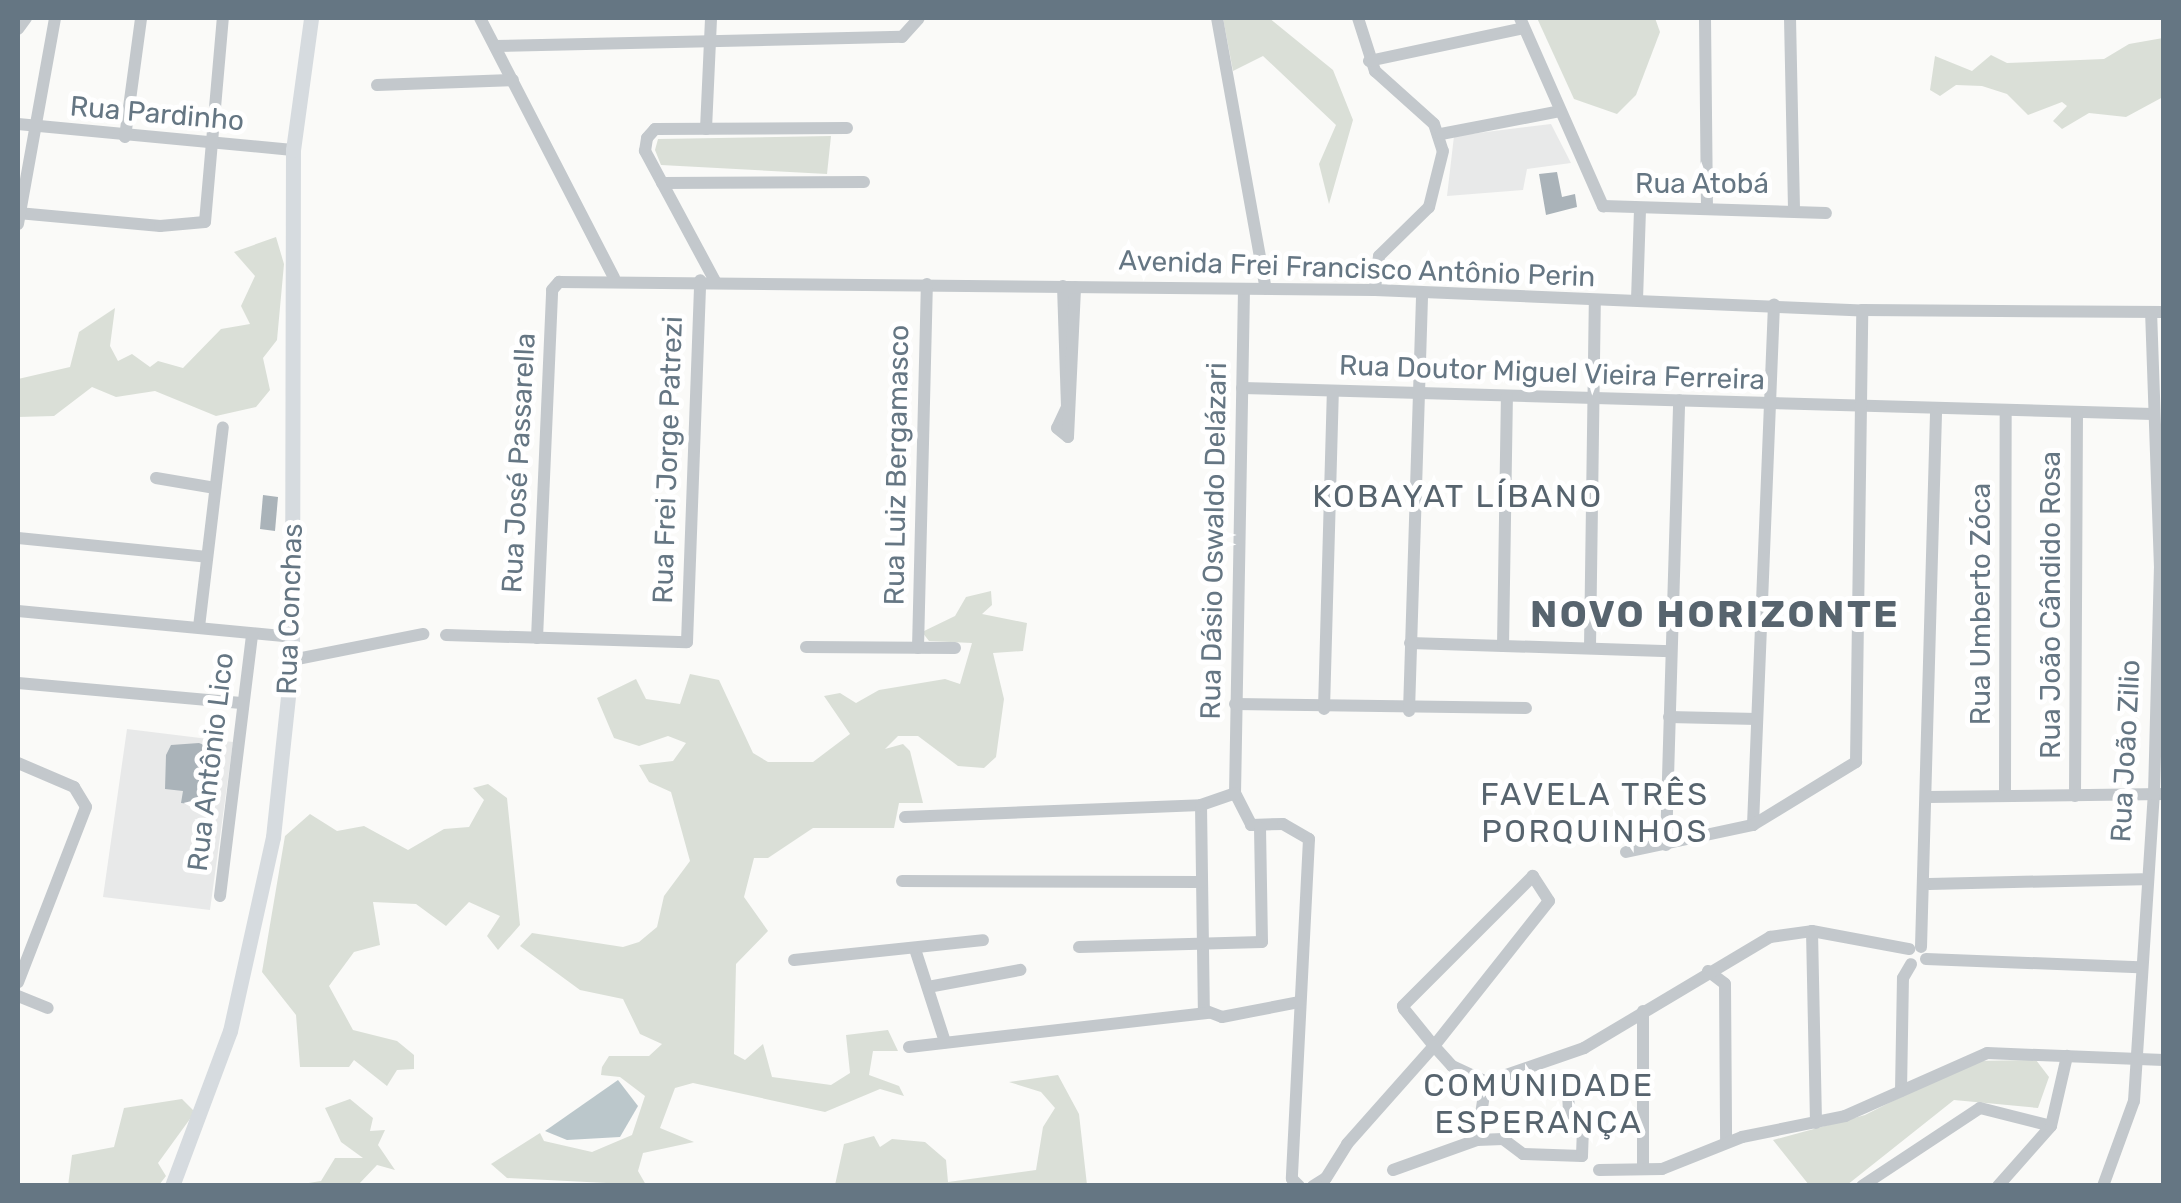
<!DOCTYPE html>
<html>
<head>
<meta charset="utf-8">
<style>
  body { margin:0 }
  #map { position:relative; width:2181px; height:1203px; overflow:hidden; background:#fafaf8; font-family:Rubik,sans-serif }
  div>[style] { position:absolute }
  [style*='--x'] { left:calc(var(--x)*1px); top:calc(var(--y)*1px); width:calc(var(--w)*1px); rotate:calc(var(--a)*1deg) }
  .built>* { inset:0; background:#e8e9e9 }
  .green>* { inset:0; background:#dadfd7 }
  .water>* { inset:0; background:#bbc7cb }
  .building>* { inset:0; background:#aab3b9 }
  .minor>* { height:12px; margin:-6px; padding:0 6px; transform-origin:6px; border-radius:6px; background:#c3c8cc }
  .major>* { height:15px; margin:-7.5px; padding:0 7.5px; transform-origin:7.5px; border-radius:7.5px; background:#d6dbdf }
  span { translate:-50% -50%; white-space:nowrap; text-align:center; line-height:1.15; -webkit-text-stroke:10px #fff; paint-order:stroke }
  .street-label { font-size:28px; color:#657683 }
  .quarter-label { font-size:32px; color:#57646e; letter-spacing:2.5px }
  .district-label { font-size:38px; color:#57646e; font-weight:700; letter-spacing:2.5px }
  .frame { position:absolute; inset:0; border:20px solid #657683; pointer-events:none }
</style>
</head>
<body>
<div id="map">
  <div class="built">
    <i style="clip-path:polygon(1551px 124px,1571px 163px,1527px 169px,1523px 190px,1447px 196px,1454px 136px)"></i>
    <i style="clip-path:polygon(127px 729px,233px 742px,210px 910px,103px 897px)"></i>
  </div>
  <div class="green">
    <i style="clip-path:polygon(1223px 18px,1269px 18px,1333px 70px,1353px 120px,1329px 204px,1319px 164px,1336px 125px,1263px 56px,1233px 71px)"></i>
    <i style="clip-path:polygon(1537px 18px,1655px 18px,1660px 32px,1636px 95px,1617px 114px,1574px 99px)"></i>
    <i style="clip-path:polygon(2163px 38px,2163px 97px,2126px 117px,2089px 113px,2062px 129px,2053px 121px,2067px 106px,2062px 102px,2028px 115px,2007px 94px,1982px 86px,1956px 85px,1940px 96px,1930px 90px,1935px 56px,1972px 71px,1991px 55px,2007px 63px,2104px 59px,2129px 44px)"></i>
    <i style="clip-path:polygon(831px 136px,827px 174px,661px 165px,655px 150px,658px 139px)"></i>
    <i style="clip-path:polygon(276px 237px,284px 264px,277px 340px,263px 358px,270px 390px,256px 407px,216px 416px,155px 391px,116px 397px,92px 387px,54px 416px,18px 417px,18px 379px,70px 367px,79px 332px,115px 308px,110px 346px,118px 361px,132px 354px,150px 367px,158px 361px,183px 368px,221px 329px,250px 324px,241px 306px,255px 276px,234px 252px)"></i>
    <i style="clip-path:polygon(991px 591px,992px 605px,982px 614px,1027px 623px,1023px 651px,993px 653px,1004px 699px,996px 757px,984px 768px,958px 766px,918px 736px,898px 736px,885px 749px,903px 744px,910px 751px,923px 803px,899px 803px,894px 828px,813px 828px,768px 858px,754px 858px,744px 897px,768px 931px,736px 964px,734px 1054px,745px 1060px,763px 1044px,772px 1077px,831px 1085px,850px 1073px,846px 1035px,888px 1030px,898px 1051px,873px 1051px,869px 1075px,899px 1086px,904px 1096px,880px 1089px,825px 1112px,693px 1083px,675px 1088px,660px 1128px,694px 1142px,643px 1153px,638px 1171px,646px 1185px,507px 1178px,491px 1164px,540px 1133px,544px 1141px,592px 1152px,632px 1135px,645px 1096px,620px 1077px,601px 1075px,602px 1067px,609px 1056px,649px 1056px,662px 1044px,640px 1034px,623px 999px,580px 990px,520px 946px,532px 933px,623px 947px,639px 942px,657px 927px,664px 896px,690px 861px,671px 792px,649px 782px,639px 765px,673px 761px,686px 743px,668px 736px,639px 746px,614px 738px,597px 698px,636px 679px,646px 699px,680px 704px,690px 674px,719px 680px,753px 753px,768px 762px,813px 762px,850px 734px,824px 696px,840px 693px,856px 703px,879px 690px,945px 679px,960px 684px,972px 643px,929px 641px,922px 632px,955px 616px,966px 597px)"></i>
    <i style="clip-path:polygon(488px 784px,507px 798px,520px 925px,498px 950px,487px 936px,500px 916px,469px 902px,446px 926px,416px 904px,373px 902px,380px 945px,354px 952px,329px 986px,353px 1030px,397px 1041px,414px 1055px,414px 1069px,397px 1070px,387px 1086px,354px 1060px,349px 1067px,300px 1067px,296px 1015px,262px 972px,285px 836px,310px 814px,337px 831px,364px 826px,408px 850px,444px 829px,469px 827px,484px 800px,473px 788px)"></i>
    <i style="clip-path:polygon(2036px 1060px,2049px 1077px,2038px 1108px,1954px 1100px,1847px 1185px,1809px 1185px,1773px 1140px,1865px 1115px,1972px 1061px)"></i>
    <i style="clip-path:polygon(1058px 1075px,1079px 1114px,1087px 1185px,835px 1185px,844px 1144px,874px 1136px,880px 1147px,892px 1139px,925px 1142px,946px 1160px,948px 1182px,1036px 1170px,1043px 1127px,1055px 1108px,1041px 1092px,1009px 1082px)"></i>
    <i style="clip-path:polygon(182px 1099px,195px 1112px,158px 1163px,166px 1176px,159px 1185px,68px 1186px,72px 1155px,114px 1147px,124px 1108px)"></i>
    <i style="clip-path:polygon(350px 1099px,373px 1118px,370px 1131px,385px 1130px,378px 1145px,395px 1170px,377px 1165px,358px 1185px,296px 1185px,321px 1181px,335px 1158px,363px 1158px,341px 1142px,325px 1108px)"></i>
  </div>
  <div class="water">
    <i style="clip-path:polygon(618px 1080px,638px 1106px,620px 1137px,567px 1140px,545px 1131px)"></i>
  </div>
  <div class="building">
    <i style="clip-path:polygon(1557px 172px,1562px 197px,1575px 194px,1577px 207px,1546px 215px,1539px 174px)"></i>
    <i style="clip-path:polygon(263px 495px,278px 497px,275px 531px,260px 529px)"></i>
    <i style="clip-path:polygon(199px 743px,214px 749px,210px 793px,201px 792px,199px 805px,181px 803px,183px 791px,165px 789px,166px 755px,171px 745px)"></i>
  </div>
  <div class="minor">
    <i style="--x:480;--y:18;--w:292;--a:62.7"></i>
    <i style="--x:1217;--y:18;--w:275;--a:79.8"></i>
    <i style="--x:1358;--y:18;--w:56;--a:72.2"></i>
    <i style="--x:1375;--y:71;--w:79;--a:41.9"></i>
    <i style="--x:1434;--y:124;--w:28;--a:72"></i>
    <i style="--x:1443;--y:151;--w:58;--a:104"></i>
    <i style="--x:1429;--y:207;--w:70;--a:135.6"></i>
    <i style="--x:1379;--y:256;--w:34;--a:97"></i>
    <i style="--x:1520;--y:18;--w:206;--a:66.2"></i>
    <i style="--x:1603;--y:206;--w:223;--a:1.8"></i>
    <i style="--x:1705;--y:18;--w:190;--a:89.4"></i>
    <i style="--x:1790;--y:18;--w:192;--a:88.8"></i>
    <i style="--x:18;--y:29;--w:14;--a:-54"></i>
    <i style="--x:495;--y:46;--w:407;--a:-1.3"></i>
    <i style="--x:902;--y:37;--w:25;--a:-48"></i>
    <i style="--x:1369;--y:61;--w:158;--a:-12"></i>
    <i style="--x:377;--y:85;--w:136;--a:-2.1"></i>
    <i style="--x:18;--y:124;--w:276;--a:5.4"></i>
    <i style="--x:706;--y:129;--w:111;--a:-87.4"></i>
    <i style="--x:1441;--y:134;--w:121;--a:-10.9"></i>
    <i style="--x:125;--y:137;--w:120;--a:-82.3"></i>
    <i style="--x:662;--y:183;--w:202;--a:-0.3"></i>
    <i style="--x:18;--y:213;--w:143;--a:5.2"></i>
    <i style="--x:160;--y:226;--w:45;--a:-5.1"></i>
    <i style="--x:205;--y:222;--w:205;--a:-85"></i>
    <i style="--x:18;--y:224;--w:209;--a:-79.8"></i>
    <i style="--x:715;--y:281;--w:148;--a:-118.3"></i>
    <i style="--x:645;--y:151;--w:13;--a:-81"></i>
    <i style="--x:647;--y:138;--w:12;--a:-48"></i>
    <i style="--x:655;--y:129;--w:192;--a:-0.3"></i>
    <i style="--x:1063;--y:286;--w:121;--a:88.1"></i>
    <i style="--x:1067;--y:407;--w:23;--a:115"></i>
    <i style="--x:1057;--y:428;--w:14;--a:39"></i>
    <i style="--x:1068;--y:437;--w:150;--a:-87.3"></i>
    <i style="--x:1244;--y:289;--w:504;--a:91.02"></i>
    <i style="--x:1235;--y:793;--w:36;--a:63"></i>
    <i style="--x:1251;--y:825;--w:32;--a:-2"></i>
    <i style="--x:1283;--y:824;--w:30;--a:30"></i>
    <i style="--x:1309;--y:839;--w:340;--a:92.9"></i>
    <i style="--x:1292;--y:1179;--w:10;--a:45"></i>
    <i style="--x:1637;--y:300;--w:89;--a:-88.1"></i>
    <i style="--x:1242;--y:388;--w:911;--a:1.63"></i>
    <i style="--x:156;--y:478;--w:60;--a:9.6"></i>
    <i style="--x:18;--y:538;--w:190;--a:5.7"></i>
    <i style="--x:18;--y:611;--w:275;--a:5.4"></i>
    <i style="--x:199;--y:627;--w:201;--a:-83.2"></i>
    <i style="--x:446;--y:635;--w:241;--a:1.7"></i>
    <i style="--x:687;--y:642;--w:362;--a:-87.9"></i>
    <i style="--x:537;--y:638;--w:348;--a:-87.5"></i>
    <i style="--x:552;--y:290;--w:11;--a:-49"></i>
    <i style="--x:559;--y:282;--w:816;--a:0.56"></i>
    <i style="--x:1375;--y:290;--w:487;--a:2.4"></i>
    <i style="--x:1862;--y:310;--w:302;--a:0.4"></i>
    <i style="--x:1410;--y:643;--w:261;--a:1.8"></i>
    <i style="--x:1503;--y:646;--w:250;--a:-89.1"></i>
    <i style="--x:806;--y:647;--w:149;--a:0.4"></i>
    <i style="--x:1590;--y:647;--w:345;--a:-89.2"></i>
    <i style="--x:918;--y:648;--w:364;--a:-88.6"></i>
    <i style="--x:292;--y:660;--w:134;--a:-11.2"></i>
    <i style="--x:18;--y:683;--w:224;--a:5.1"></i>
    <i style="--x:1235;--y:704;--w:291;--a:0.8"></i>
    <i style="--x:1324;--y:709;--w:317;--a:-88.4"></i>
    <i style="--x:1409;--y:711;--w:417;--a:-88.2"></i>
    <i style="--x:1669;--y:717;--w:88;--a:1.3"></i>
    <i style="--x:18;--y:763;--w:61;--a:23.2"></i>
    <i style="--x:74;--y:787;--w:23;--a:59"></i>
    <i style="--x:86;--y:807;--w:188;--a:111.2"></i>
    <i style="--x:2005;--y:795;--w:382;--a:-89.9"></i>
    <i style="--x:2075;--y:796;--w:382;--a:-89.7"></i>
    <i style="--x:1928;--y:797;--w:236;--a:-0.7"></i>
    <i style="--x:1201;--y:805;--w:205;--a:89.2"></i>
    <i style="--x:1204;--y:1010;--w:19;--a:21"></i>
    <i style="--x:1222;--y:1017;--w:78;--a:-11"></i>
    <i style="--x:905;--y:817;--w:296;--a:-2.3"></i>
    <i style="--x:1201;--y:805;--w:36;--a:-19"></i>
    <i style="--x:1753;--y:825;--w:521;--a:-87.69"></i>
    <i style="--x:1666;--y:845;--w:445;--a:-88.3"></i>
    <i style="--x:1626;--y:852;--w:130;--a:-12"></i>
    <i style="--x:1753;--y:825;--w:121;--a:-31.5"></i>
    <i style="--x:1856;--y:762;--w:452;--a:-89.2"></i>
    <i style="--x:902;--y:881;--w:299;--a:0.2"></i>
    <i style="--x:1929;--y:884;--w:213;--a:-1.3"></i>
    <i style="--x:220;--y:896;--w:264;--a:-83"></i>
    <i style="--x:1812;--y:931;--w:192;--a:88.8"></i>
    <i style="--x:1079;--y:947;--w:183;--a:-1.6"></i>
    <i style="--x:1262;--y:942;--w:114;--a:-91"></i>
    <i style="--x:1921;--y:947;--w:534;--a:-88.39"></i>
    <i style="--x:915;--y:949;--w:98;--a:72.1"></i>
    <i style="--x:1926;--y:959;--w:213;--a:2.2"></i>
    <i style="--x:794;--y:960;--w:190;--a:-6"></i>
    <i style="--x:1708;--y:971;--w:21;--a:37"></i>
    <i style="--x:1725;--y:984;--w:158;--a:89.6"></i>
    <i style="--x:928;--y:987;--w:94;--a:-10.5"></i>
    <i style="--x:18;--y:996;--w:32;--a:22"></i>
    <i style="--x:909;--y:1047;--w:302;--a:-6.5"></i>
    <i style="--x:1901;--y:1091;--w:113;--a:-89"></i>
    <i style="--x:1903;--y:978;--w:16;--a:-60"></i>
    <i style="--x:1477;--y:1140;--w:26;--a:-2"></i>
    <i style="--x:1503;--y:1139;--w:25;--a:37"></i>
    <i style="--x:1523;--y:1154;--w:59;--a:1.9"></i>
    <i style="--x:1582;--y:1156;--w:32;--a:-88"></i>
    <i style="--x:1583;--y:1124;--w:18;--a:-139"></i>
    <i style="--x:1569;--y:1112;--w:17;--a:-93"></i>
    <i style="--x:1643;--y:1169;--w:158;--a:-90"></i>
    <i style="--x:1393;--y:1170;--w:89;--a:-19.7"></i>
    <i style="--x:1477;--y:1140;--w:59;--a:-81.2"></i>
    <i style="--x:1599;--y:1170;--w:63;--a:-0.9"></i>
    <i style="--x:1662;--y:1169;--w:86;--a:-21.8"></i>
    <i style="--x:1742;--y:1137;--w:105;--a:-11.5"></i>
    <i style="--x:1845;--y:1116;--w:155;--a:-23.9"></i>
    <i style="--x:1987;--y:1053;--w:177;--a:2.3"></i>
    <i style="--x:1313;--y:1186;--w:15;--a:-32"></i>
    <i style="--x:1326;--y:1178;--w:40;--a:-58"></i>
    <i style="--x:1347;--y:1144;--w:131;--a:-48.4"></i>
    <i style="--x:1434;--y:1046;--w:185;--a:-51.6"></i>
    <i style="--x:1549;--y:901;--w:30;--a:-123"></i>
    <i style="--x:1533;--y:876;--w:184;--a:135"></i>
    <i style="--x:1403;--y:1006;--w:3;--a:72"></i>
    <i style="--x:1404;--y:1009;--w:48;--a:51"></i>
    <i style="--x:1434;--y:1046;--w:27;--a:48"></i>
    <i style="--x:1452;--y:1066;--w:38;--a:25"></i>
    <i style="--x:1486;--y:1082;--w:104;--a:-19.1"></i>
    <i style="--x:1584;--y:1048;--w:217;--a:-30.8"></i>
    <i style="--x:1770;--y:937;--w:42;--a:-8.1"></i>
    <i style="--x:1812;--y:931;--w:99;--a:10.5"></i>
    <i style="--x:1862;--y:1186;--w:141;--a:-33.5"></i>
    <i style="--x:1980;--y:1108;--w:73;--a:14.2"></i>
    <i style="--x:1998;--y:1186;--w:80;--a:-48.5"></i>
    <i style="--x:2051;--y:1126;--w:72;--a:-77.1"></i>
    <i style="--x:2103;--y:1186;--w:90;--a:-70"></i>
    <i style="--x:2134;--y:1101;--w:308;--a:-86.3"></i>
    <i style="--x:2154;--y:794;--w:226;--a:-88.5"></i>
    <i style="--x:2160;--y:568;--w:256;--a:-92"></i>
  </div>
  <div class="major">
    <i style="--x:172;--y:1186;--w:165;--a:-69.5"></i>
    <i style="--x:230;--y:1031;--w:199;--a:-77.5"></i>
    <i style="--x:273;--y:837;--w:178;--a:-83.9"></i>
    <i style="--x:292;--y:660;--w:510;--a:-89.89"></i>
    <i style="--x:293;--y:150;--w:133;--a:-82.2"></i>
  </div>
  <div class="street-label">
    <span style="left:157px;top:114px;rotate:5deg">Rua Pardinho</span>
    <span style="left:1702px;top:184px">Rua Atobá</span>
    <span style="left:1357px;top:269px;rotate:2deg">Avenida Frei Francisco Antônio Perin</span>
    <span style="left:1552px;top:373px;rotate:2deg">Rua Doutor Miguel Vieira Ferreira</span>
    <span style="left:668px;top:460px;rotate:-88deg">Rua Frei Jorge Patrezi</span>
    <span style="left:519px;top:463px;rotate:-87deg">Rua José Passarella</span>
    <span style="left:897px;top:465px;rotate:-89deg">Rua Luiz Bergamasco</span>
    <span style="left:1214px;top:541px;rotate:-89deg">Rua Dásio Oswaldo Delázari</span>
    <span style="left:1981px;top:604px;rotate:-90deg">Rua Umberto Zóca</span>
    <span style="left:2051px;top:605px;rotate:-90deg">Rua João Cândido Rosa</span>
    <span style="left:290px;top:609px;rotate:-88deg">Rua Conchas</span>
    <span style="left:2126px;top:751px;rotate:-87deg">Rua João Zilio</span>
    <span style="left:211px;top:762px;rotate:-83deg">Rua Antônio Lico</span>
  </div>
  <div class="quarter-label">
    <span style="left:1458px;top:496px">KOBAYAT LÍBANO</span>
    <span style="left:1595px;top:813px">FAVELA TRÊS<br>PORQUINHOS</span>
    <span style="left:1539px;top:1104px">COMUNIDADE<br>ESPERANÇA</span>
  </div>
  <div class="district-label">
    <span style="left:1715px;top:615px">NOVO HORIZONTE</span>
  </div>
  <div class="frame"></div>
</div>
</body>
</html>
